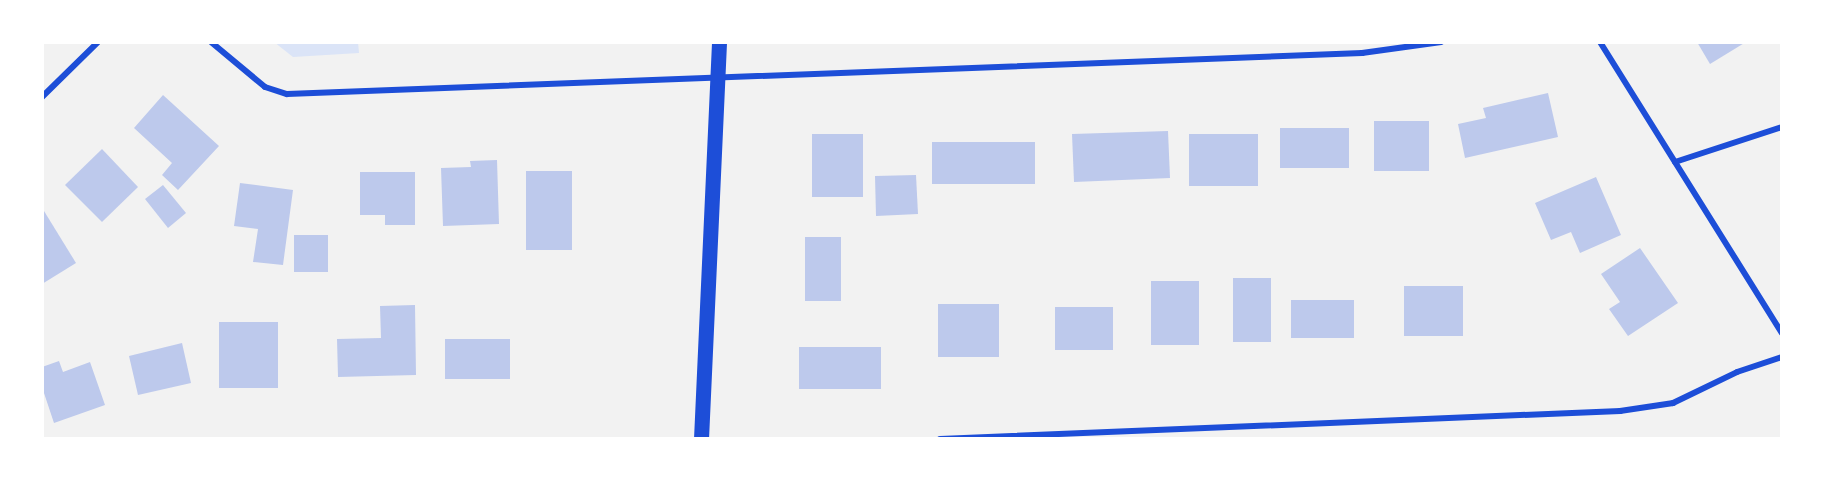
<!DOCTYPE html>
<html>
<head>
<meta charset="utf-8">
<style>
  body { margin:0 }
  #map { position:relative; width:1824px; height:481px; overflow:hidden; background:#f2f2f2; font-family:Jost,sans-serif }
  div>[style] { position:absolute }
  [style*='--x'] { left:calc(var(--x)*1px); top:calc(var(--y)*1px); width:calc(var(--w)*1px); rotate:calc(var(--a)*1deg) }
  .green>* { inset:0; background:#dbe4f7 }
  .building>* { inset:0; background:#bdc9ec }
  .minor>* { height:6px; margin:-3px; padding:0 3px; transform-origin:3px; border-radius:3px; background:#1d4ed8 }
  .primary>* { height:15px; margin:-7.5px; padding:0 7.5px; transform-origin:7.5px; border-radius:7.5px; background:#1d4ed8 }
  span { translate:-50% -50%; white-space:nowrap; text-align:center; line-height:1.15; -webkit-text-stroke:6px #fff; paint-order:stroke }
  .frame { position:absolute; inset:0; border:44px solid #fff; pointer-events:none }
</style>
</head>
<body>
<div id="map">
  <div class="green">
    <i style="clip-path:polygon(274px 42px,358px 42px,359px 53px,293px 57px)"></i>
  </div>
  <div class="building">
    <i style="clip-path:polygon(1697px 42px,1746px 42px,1710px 64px)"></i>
    <i style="clip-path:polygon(1548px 93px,1558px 137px,1465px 158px,1458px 124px,1486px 118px,1483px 108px)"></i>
    <i style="clip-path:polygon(163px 95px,219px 146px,178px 190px,162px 175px,172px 163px,134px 128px)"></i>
    <i style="clip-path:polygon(1374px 121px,1429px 121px,1429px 171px,1374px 171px)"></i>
    <i style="clip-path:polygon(1280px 128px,1349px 128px,1349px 168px,1280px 168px)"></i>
    <i style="clip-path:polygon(1168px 131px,1170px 178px,1074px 182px,1072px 134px)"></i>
    <i style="clip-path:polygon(812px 134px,863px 134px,863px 197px,812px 197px)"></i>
    <i style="clip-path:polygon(1189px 134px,1258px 134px,1258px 186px,1189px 186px)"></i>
    <i style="clip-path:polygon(932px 142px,1035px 142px,1035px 184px,932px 184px)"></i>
    <i style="clip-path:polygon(102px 149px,138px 187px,102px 222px,65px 185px)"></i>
    <i style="clip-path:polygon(497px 160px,499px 224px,443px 226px,441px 168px,471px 167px,470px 161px)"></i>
    <i style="clip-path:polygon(526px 171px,572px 171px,572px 250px,526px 250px)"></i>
    <i style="clip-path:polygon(360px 172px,415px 172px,415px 225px,385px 225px,385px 215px,360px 215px)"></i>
    <i style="clip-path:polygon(916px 175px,918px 214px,876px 216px,875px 176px)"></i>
    <i style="clip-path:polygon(1596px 177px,1621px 235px,1580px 253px,1571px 232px,1551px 240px,1535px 203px)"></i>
    <i style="clip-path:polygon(240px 183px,293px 190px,283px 265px,253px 262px,258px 229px,234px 226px)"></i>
    <i style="clip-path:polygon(163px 185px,186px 213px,168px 228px,145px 199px)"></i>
    <i style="clip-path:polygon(44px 211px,76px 263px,42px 284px,42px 213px)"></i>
    <i style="clip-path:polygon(294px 235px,328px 235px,328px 272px,294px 272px)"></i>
    <i style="clip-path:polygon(805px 237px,841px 237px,841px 301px,805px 301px)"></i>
    <i style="clip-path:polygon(1640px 248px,1678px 303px,1628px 336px,1609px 309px,1620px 302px,1601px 274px)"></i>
    <i style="clip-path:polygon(1233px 278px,1271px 278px,1271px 342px,1233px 342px)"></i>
    <i style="clip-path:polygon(1151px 281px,1199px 281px,1199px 345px,1151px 345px)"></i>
    <i style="clip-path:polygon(1404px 286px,1463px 286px,1463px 336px,1404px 336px)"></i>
    <i style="clip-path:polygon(1291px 300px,1354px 300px,1354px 338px,1291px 338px)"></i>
    <i style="clip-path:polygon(938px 304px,999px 304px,999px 357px,938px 357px)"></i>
    <i style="clip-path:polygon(415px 305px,416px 375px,338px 377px,337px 339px,381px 338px,380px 306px)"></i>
    <i style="clip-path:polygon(1055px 307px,1113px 307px,1113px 350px,1055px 350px)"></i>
    <i style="clip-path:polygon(219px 322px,278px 322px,278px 388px,219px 388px)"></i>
    <i style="clip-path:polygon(445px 339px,510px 339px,510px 379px,445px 379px)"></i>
    <i style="clip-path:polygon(182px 343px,191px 383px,138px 395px,129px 356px)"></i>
    <i style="clip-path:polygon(799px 347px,881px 347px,881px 389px,799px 389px)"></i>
    <i style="clip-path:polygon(59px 361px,63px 372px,90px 362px,105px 405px,54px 423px,42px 387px,42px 367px)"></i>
  </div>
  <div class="minor">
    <i style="--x:211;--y:42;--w:70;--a:39.8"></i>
    <i style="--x:265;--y:87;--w:23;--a:18"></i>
    <i style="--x:287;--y:94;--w:1076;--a:-2.18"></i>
    <i style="--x:1362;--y:53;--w:80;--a:-7.9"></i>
    <i style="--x:1600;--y:42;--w:343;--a:58"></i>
    <i style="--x:42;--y:97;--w:78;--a:-44.5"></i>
    <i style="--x:1675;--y:162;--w:113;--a:-18.1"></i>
    <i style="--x:940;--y:439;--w:681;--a:-2.36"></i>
    <i style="--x:1620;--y:411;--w:54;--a:-8.6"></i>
    <i style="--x:1673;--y:403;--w:71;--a:-25.8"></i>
    <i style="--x:1737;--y:372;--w:47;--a:-18.4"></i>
  </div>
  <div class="primary">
    <i style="--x:701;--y:439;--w:397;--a:-87.4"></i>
  </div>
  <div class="frame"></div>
</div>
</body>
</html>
